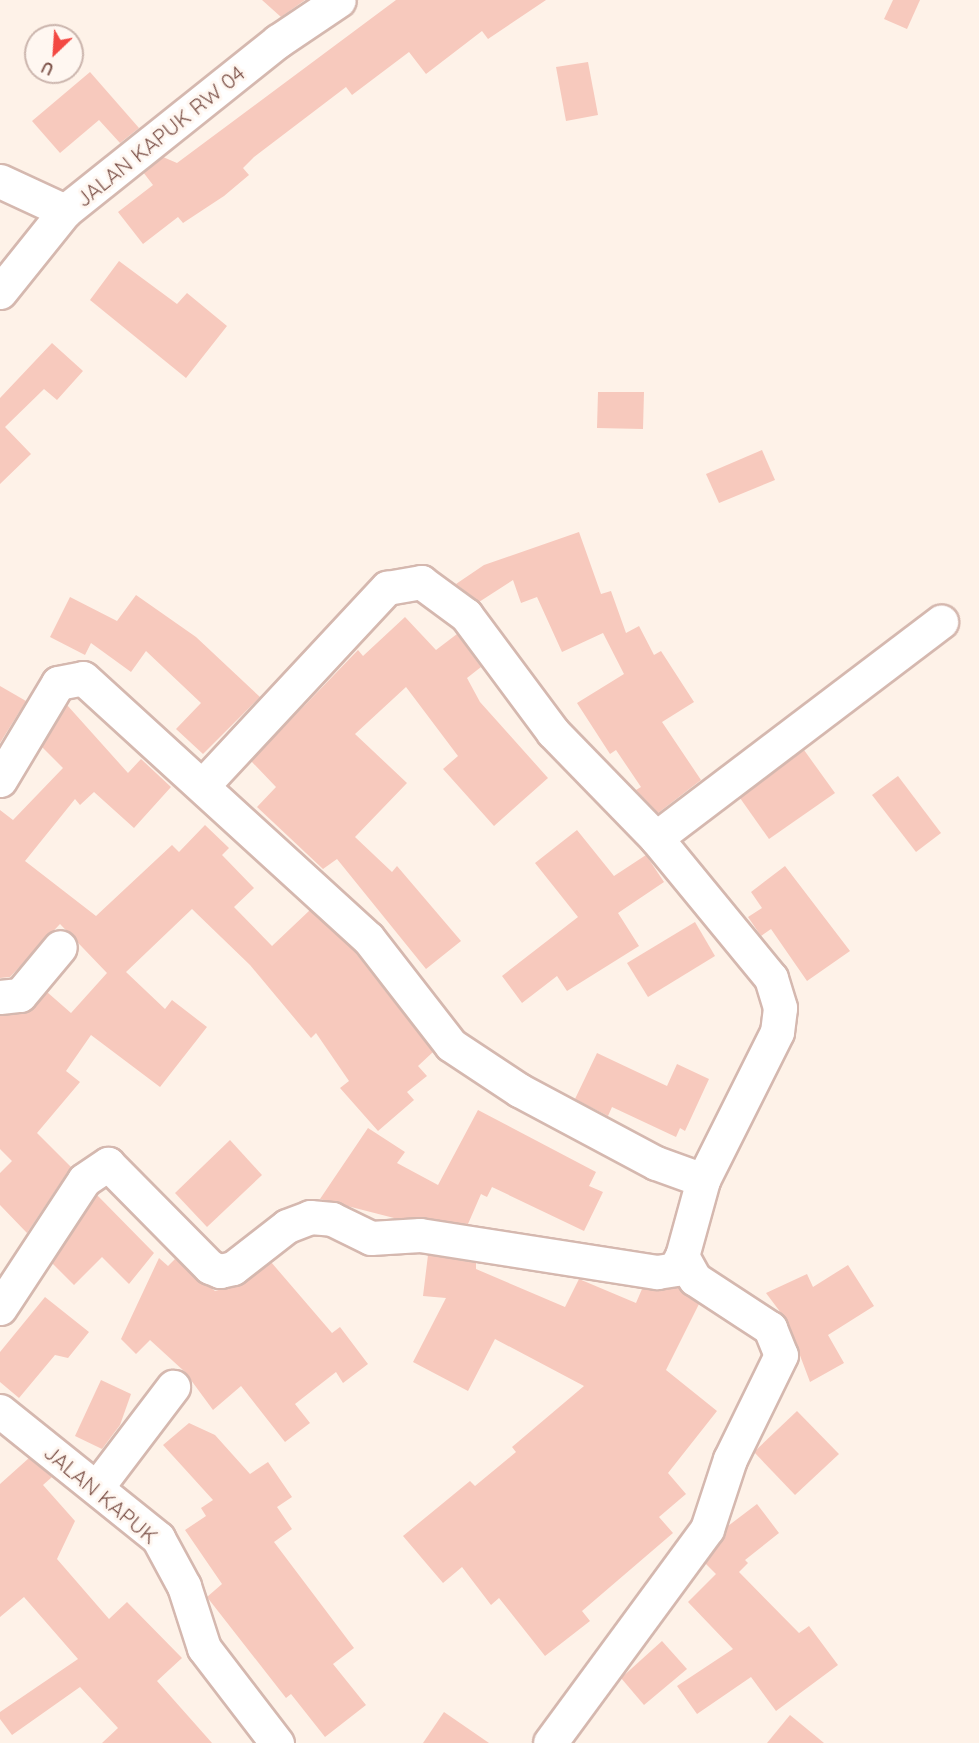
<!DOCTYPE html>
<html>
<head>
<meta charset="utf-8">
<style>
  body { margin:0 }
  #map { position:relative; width:979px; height:1743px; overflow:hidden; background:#fef2e8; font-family:Quicksand,sans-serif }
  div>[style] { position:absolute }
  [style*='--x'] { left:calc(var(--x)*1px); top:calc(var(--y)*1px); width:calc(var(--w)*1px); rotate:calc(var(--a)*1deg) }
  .building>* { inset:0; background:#f7c9bd }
  .roads { filter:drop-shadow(2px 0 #d5b8af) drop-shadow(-2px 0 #d5b8af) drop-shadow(0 2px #d5b8af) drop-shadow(0 -2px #d5b8af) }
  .minor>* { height:33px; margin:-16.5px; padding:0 16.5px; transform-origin:16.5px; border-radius:16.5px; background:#fff }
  span { translate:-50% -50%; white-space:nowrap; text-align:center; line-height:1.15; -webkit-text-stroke:6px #fff7f1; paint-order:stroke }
  .street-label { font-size:21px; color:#7c5148 }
  .north { position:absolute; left:24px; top:24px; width:60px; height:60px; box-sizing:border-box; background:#fff7f1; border:2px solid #cbb5ad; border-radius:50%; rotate:205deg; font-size:16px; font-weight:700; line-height:24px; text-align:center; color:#7c5148 }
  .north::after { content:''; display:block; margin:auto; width:21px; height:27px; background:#f34842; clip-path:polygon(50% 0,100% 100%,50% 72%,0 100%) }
</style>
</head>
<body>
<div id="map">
  <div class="building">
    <i style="clip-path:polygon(262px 0,305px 0,281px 17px)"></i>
    <i style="clip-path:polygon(396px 0,546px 0,488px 39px,482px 31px,426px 74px,409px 52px,352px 95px,346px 87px,254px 157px,243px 168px,249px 175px,224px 196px,183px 223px,178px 217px,143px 244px,118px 212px,153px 185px,143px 172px,163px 157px,177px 163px)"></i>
    <i style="clip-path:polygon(893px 0,920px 0,907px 29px,884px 19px)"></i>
    <i style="clip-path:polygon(588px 62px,598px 115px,566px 121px,556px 67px)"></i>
    <i style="clip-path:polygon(90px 72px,139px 128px,120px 143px,99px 120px,60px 153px,32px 121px)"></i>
    <i style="clip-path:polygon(119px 261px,177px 304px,187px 293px,227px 326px,186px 378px,90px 300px)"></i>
    <i style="clip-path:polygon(52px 343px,83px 371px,57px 400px,44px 389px,5px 427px,31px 454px,0 484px,0 398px)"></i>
    <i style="clip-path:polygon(598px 392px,644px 392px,643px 429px,597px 428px)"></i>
    <i style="clip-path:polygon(762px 450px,775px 480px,719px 503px,706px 474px)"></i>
    <i style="clip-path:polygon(579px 532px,601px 594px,611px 591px,626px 633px,639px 626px,654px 655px,661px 651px,694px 702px,662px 722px,701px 780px,658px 813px,636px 790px,641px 787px,616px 750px,610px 754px,577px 703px,624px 674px,603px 633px,562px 652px,537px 597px,521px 603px,513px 580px,479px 602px,456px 584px,484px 565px)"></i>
    <i style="clip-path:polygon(136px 595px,196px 637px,260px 697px,203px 754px,176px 729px,201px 703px,146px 651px,131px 672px,91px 643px,85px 655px,50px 637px,70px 597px,117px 621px)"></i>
    <i style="clip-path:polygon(405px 617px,436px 650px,457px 634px,481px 667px,467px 678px,480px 702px,548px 778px,494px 826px,443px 769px,458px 756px,406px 687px,355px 734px,407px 783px,355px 837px,392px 872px,397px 866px,461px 941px,426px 969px,337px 859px,323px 869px,257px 807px,276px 787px,251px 761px,358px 650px,363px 656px)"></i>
    <i style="clip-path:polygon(0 686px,26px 701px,0 743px)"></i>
    <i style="clip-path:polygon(67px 705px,128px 773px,141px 759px,171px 787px,134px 828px,94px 792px,80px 805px,75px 799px,25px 861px,96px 916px,172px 845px,179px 852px,205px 825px,229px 848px,222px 855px,254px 888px,234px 907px,272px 946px,310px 910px,354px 951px,433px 1052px,418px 1066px,427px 1076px,407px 1092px,414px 1100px,378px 1131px,340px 1088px,349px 1081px,316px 1033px,311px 1038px,250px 965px,192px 909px,126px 972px,165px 1009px,172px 1000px,207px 1027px,160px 1087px,91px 1035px,66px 1071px,80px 1082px,37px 1133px,71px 1167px,27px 1233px,0 1205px,0 1173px,12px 1161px,0 1149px,0 1015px,23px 1013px,47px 992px,71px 1013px,107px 973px,60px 924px,10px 977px,0 978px,0 810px,13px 820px,63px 768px,42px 747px)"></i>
    <i style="clip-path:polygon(804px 750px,835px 793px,769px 839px,740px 798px)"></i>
    <i style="clip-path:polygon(898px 776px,941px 833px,916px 852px,872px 795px)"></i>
    <i style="clip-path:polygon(577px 830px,614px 876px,646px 855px,664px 882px,618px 913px,639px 946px,567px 991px,557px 976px,522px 1003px,502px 976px,578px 917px,535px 863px)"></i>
    <i style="clip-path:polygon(785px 866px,850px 951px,807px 981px,771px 929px,761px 936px,748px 917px,762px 908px,751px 892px)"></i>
    <i style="clip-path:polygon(695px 922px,715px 956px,648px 997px,627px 963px)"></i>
    <i style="clip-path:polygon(597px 1053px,667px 1086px,677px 1064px,709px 1079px,685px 1131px,680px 1128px,676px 1137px,612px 1107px,608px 1116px,575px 1099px)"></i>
    <i style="clip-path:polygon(478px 1110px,596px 1172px,589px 1186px,603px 1192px,584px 1231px,492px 1187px,487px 1197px,481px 1194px,468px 1224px,394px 1218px,320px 1199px,368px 1128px,405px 1152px,397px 1163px,438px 1185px)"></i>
    <i style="clip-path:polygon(230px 1140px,262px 1175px,207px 1227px,175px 1193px)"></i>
    <i style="clip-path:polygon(97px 1195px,154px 1253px,129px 1284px,102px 1257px,74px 1285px,52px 1263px)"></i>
    <i style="clip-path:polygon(428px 1255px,476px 1263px,476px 1269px,565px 1307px,579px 1279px,636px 1303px,642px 1289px,678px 1287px,699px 1304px,666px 1370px,717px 1411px,668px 1473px,686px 1494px,659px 1517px,673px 1533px,582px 1611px,590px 1621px,545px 1656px,499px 1598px,491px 1605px,462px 1567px,443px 1583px,403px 1536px,470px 1481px,475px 1486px,516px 1452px,512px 1447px,584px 1386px,495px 1339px,468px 1391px,413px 1362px,446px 1298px,423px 1296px)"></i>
    <i style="clip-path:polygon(159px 1258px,168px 1266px,175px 1259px,215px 1291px,244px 1283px,271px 1262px,332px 1333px,340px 1327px,368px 1364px,343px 1383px,336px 1372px,295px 1404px,310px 1423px,285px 1442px,241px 1386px,213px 1410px,185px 1372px,150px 1340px,136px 1354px,121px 1339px)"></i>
    <i style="clip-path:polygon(848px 1265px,874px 1306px,828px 1335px,844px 1363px,810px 1382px,787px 1321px,766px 1293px,807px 1274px,813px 1287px)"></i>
    <i style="clip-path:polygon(45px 1297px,89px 1332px,68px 1358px,55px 1355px,19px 1398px,0 1382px,0 1352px)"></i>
    <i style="clip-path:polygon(101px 1380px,131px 1394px,120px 1425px,102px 1449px,75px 1436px)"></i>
    <i style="clip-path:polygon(797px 1411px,839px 1454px,795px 1495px,754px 1452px)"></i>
    <i style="clip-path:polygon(189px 1423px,215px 1435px,250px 1474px,268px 1462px,292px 1497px,277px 1507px,292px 1529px,274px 1542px,354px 1648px,333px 1664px,366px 1705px,325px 1737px,291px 1694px,286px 1698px,207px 1597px,222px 1584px,185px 1530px,206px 1516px,201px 1508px,213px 1500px,163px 1445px)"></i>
    <i style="clip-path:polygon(29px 1458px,52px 1477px,43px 1485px,75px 1521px,57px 1559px,109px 1619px,127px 1602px,182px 1658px,157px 1681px,212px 1743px,102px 1743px,118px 1728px,80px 1687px,12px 1735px,0 1719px,0 1712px,78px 1659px,24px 1597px,0 1617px,0 1484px)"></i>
    <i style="clip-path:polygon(757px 1504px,779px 1533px,745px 1560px,748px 1563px,739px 1572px,799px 1633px,809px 1626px,838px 1665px,776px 1711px,751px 1677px,697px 1714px,677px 1686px,733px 1649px,688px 1602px,716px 1574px,705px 1563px,728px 1526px)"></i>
    <i style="clip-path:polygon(662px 1641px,687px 1669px,644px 1705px,621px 1678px)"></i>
    <i style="clip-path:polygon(444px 1712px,489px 1743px,423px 1743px)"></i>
    <i style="clip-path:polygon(790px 1715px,824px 1743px,767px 1743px)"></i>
  </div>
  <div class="roads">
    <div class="minor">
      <i style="--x:0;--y:181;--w:72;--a:24.8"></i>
      <i style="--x:0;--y:292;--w:104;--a:-51.3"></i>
      <i style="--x:65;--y:211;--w:273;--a:-38.6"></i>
      <i style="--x:278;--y:41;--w:73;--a:-33.9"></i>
      <i style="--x:0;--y:780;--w:113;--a:-59.1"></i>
      <i style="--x:58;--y:683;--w:25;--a:-11"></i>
      <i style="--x:83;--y:678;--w:386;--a:42.4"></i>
      <i style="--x:368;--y:938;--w:135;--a:52.2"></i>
      <i style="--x:451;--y:1045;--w:82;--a:33.5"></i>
      <i style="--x:519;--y:1090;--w:155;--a:28.1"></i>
      <i style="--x:656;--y:1163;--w:50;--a:19.9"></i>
      <i style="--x:203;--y:785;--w:270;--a:-47"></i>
      <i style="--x:387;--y:588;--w:35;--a:-10"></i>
      <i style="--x:421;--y:582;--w:56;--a:36.3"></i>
      <i style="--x:466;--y:615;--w:146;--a:53.4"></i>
      <i style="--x:553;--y:732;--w:148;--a:45.8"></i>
      <i style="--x:656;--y:838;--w:181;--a:50.6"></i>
      <i style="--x:771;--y:978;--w:31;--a:73"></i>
      <i style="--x:780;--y:1008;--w:24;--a:97"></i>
      <i style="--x:777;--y:1032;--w:165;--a:116.6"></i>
      <i style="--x:703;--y:1180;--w:79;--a:105.4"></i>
      <i style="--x:682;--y:1256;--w:26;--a:61"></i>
      <i style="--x:695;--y:1279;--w:90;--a:33.2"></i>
      <i style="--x:770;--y:1328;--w:29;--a:68"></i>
      <i style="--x:781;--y:1355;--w:116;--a:116.1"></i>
      <i style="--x:730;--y:1459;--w:74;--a:108.2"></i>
      <i style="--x:707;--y:1529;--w:265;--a:126.3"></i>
      <i style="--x:656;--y:838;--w:358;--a:-37.2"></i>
      <i style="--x:0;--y:997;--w:20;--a:-6"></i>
      <i style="--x:20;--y:995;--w:62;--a:-50.2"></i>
      <i style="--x:0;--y:1308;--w:153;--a:-56.7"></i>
      <i style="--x:84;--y:1180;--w:29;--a:-34"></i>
      <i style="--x:108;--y:1164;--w:145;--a:45.3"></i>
      <i style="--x:210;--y:1267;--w:11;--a:22"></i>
      <i style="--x:220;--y:1271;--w:13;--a:-13"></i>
      <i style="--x:233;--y:1268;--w:68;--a:-37.9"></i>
      <i style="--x:287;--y:1226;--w:25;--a:-21"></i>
      <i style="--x:310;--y:1217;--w:22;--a:5"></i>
      <i style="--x:332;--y:1219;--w:43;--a:26"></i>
      <i style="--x:371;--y:1238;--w:49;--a:-3.5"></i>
      <i style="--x:420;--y:1235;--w:240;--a:8.9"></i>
      <i style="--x:657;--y:1272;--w:18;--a:-9"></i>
      <i style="--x:675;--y:1269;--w:15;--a:-62"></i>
      <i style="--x:0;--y:1411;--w:203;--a:38.8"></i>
      <i style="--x:158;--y:1538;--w:55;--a:61.6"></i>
      <i style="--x:184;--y:1586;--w:65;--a:72.1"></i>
      <i style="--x:204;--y:1648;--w:120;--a:52.5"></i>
      <i style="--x:97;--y:1487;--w:126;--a:-52.8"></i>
    </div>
  </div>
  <div class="street-label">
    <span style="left:160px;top:136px;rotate:-39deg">JALAN KAPUK RW 04</span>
    <span style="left:101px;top:1494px;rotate:40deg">JALAN KAPUK</span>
  </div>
  <div class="north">U</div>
</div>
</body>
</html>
